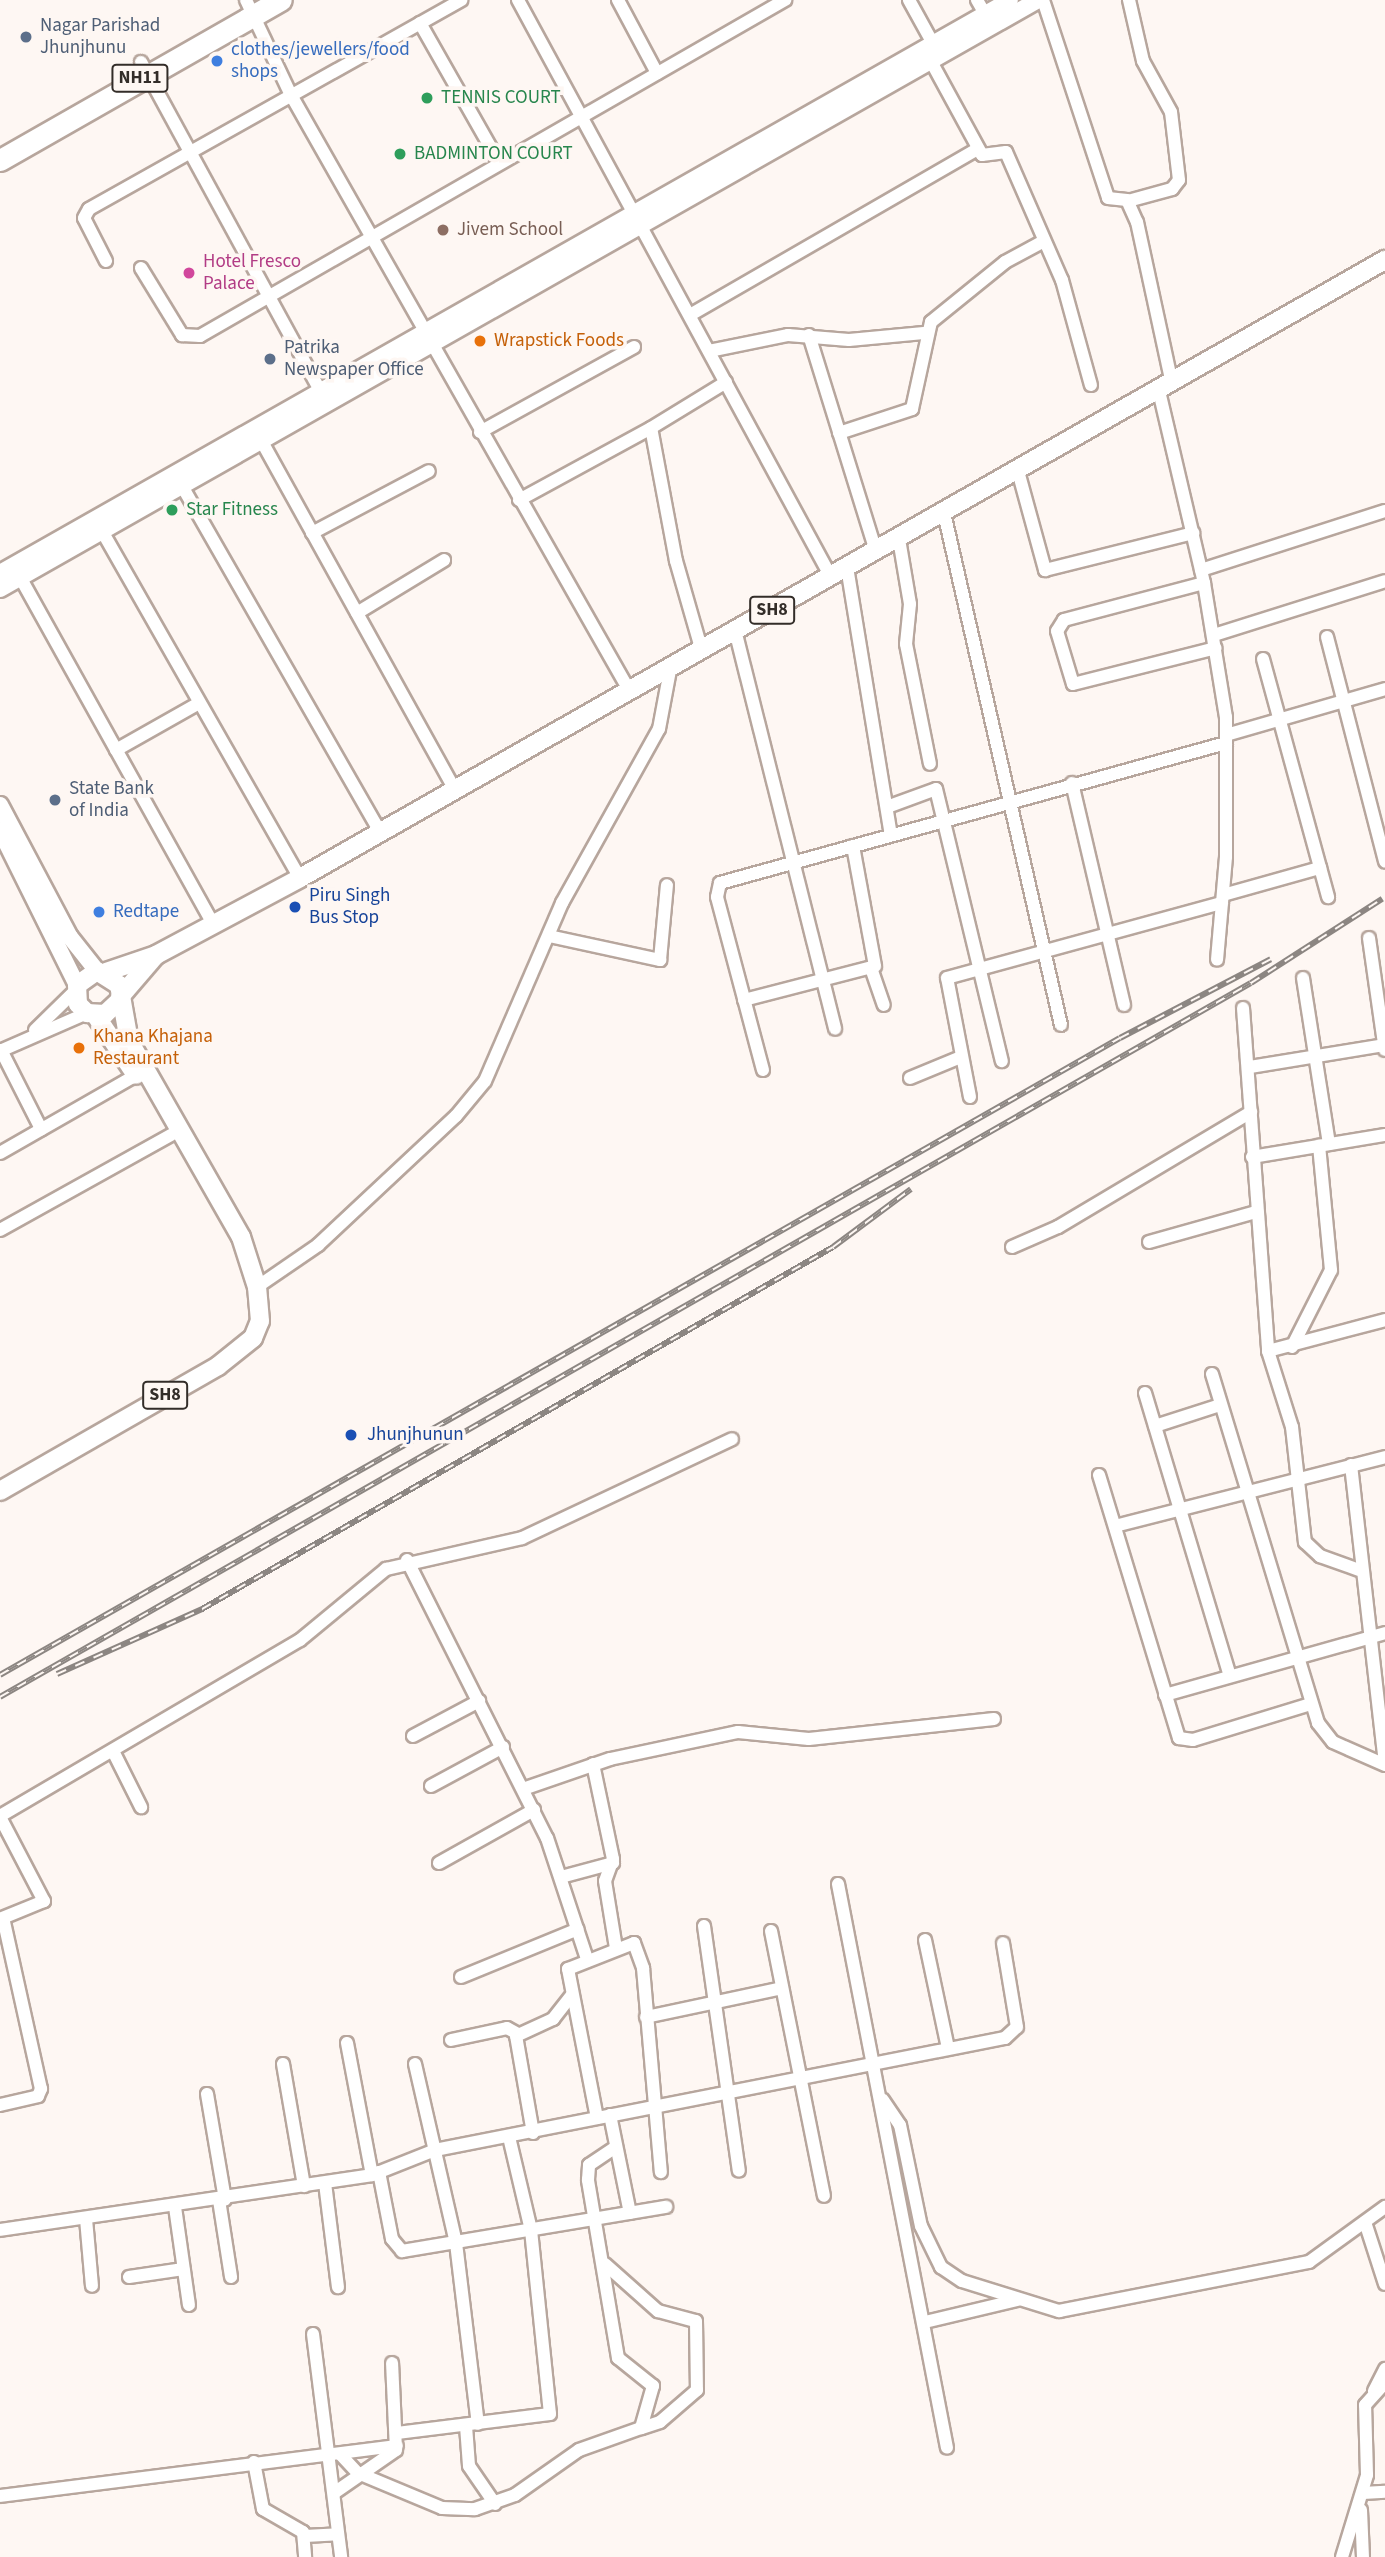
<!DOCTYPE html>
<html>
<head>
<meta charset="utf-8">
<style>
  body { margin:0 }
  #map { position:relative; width:1385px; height:2557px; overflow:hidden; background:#fef7f3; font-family:"Source Sans 3",sans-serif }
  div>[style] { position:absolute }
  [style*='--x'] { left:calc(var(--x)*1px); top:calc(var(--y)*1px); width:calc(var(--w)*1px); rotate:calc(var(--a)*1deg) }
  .roads { filter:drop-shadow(2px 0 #b7a69d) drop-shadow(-2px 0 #b7a69d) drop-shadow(0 2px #b7a69d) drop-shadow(0 -2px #b7a69d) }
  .street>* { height:12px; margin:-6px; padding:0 6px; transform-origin:6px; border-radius:6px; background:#fff }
  .secondary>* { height:16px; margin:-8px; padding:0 8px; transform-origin:8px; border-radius:8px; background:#fff }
  .primary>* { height:18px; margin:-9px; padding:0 9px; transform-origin:9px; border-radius:9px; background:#fff }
  .highway>* { height:21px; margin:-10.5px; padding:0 10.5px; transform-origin:10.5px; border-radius:10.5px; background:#fff }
  .rail>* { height:6px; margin-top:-3px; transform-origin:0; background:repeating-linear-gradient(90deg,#fef7f3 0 10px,#8c8682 0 20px); box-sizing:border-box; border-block:2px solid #8c8682 }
  .dots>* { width:19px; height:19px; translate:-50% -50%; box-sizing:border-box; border:4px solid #fef7f3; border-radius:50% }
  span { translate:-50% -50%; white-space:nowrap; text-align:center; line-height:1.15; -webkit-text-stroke:7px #fef7f3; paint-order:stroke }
  .shield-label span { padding:2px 5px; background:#fef7f3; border:2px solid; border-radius:5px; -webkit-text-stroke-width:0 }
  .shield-label { font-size:18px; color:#332d29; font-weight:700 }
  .service-label { font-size:19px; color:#4e5e75 }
  .left { translate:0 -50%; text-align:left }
  .shop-label { font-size:19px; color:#366cbe }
  .leisure-label { font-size:19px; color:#27864d }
  .education-label { font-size:19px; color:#785e54 }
  .hotel-label { font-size:19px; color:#b23c85 }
  .food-label { font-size:19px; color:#c56008 }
  .transit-label { font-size:19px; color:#164399 }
</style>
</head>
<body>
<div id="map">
  <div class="roads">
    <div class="street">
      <i style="--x:246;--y:0;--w:105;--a:64.7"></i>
      <i style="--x:291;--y:95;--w:684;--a:60.4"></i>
      <i style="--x:518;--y:0;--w:656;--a:61.52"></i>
      <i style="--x:618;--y:0;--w:83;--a:61.9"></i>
      <i style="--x:909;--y:0;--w:56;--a:61.1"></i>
      <i style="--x:977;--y:0;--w:24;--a:60"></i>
      <i style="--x:1043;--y:0;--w:208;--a:71.8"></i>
      <i style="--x:1108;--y:198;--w:19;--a:6"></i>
      <i style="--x:1127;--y:200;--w:24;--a:66"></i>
      <i style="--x:1137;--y:222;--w:166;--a:77.8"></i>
      <i style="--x:420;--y:23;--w:160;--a:60.4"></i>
      <i style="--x:927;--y:54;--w:115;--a:61.4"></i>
      <i style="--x:982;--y:155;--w:24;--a:-7"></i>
      <i style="--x:1006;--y:152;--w:140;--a:66.4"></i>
      <i style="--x:1062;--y:280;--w:109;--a:74.6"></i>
      <i style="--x:141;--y:62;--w:380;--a:61.4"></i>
      <i style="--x:1128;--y:201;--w:46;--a:-15.3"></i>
      <i style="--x:1172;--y:189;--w:11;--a:-52"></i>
      <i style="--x:1179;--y:180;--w:68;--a:-96.7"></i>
      <i style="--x:1171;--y:112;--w:58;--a:-118.8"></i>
      <i style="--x:1143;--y:61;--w:63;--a:-102.9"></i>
      <i style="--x:106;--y:261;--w:48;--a:-117.1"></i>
      <i style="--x:84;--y:218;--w:10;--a:-61"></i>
      <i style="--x:89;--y:209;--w:427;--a:-29.3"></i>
      <i style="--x:141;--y:268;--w:79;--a:58.5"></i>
      <i style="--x:182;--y:335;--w:18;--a:3"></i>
      <i style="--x:200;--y:336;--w:675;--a:-29.87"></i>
      <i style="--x:690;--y:315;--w:332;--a:-30"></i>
      <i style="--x:809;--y:335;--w:227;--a:72.8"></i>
      <i style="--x:709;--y:351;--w:81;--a:-11.4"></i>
      <i style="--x:788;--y:335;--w:61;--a:4.7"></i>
      <i style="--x:849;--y:340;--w:75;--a:-5.3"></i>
      <i style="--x:1159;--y:391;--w:197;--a:76.8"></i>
      <i style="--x:1204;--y:583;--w:136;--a:80.7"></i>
      <i style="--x:1226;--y:717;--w:140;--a:90"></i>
      <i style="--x:1226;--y:857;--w:103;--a:95"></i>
      <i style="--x:480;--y:432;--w:176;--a:-28.9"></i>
      <i style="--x:839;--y:433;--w:77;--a:-18.2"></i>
      <i style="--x:912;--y:409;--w:89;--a:-77.7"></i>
      <i style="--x:931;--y:322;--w:95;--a:-39"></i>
      <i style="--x:1005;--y:262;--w:44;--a:-28.3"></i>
      <i style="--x:261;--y:440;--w:398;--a:61"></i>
      <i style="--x:1018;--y:471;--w:103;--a:74.7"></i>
      <i style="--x:1045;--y:570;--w:153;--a:-14"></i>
      <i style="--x:182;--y:486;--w:399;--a:60.2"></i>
      <i style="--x:519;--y:500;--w:150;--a:-28.6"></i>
      <i style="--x:944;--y:513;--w:525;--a:77.13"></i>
      <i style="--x:102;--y:531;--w:400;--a:60.3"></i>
      <i style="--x:312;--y:533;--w:132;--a:-27.9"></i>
      <i style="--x:899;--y:539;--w:66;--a:80.4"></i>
      <i style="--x:910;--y:604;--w:40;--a:95.7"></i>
      <i style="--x:906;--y:644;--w:122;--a:78.7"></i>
      <i style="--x:847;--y:567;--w:272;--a:80.7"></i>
      <i style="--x:1201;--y:570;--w:193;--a:-17.8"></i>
      <i style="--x:20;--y:577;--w:398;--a:60.9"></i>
      <i style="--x:1204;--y:583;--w:145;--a:165.2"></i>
      <i style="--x:1064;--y:620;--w:13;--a:122"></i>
      <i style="--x:1057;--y:631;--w:55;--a:73.2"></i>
      <i style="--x:1073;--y:684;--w:147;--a:-14.1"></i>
      <i style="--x:357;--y:613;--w:102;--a:-31.3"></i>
      <i style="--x:735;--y:630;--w:411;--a:75.9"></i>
      <i style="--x:1214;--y:635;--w:179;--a:-17.5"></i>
      <i style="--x:1327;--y:637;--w:232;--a:75.5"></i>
      <i style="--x:701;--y:648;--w:91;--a:-106"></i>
      <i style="--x:676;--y:561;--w:135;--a:-100.6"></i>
      <i style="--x:651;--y:428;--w:88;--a:-31.5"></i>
      <i style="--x:1263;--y:659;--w:247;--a:74.7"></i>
      <i style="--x:1226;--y:735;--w:166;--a:-16.1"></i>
      <i style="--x:116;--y:750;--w:95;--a:-29.5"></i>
      <i style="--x:1072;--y:783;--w:228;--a:76.8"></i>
      <i style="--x:887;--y:807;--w:52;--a:-20.2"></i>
      <i style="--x:936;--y:789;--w:280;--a:76.4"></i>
      <i style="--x:1223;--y:895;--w:101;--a:-15.6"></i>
      <i style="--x:549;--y:936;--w:114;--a:12.2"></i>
      <i style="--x:660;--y:960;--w:75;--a:-84.7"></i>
      <i style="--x:1369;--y:938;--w:113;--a:81.9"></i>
      <i style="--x:871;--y:968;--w:39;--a:71"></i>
      <i style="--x:1303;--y:978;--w:168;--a:81.1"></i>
      <i style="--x:744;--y:1000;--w:135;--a:-14.5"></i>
      <i style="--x:875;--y:966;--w:122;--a:-100.4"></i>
      <i style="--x:1243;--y:1008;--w:344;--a:85.8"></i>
      <i style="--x:1268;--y:1351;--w:80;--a:72.5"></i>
      <i style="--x:1292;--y:1427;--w:116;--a:83.6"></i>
      <i style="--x:1305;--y:1542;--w:21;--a:43"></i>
      <i style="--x:1320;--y:1556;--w:41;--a:19.7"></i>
      <i style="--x:35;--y:1030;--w:56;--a:-44.3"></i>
      <i style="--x:1;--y:1050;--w:89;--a:63.1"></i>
      <i style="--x:0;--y:1051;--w:95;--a:-23.6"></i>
      <i style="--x:1250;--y:1067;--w:137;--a:-9.3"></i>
      <i style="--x:763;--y:1070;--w:179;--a:-104.9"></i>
      <i style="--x:717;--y:897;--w:14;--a:-78"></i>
      <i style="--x:720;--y:883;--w:525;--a:-15.47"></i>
      <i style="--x:910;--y:1078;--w:55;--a:-22.4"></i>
      <i style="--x:970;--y:1097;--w:121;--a:-100.9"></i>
      <i style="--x:947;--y:978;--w:285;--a:-15.3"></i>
      <i style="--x:0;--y:1153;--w:157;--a:-29.8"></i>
      <i style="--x:1252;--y:1157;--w:135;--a:-9.4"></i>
      <i style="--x:0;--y:1230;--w:196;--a:-29.1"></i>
      <i style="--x:1149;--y:1242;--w:111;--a:-15.7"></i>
      <i style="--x:1012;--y:1247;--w:50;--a:-23.5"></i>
      <i style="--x:1058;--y:1227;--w:225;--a:-30.8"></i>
      <i style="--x:257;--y:1287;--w:74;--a:-34.5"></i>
      <i style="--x:318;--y:1245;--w:189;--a:-43.1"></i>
      <i style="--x:456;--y:1116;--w:45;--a:-50.4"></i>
      <i style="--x:485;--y:1081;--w:194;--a:-66.6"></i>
      <i style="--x:562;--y:903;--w:199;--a:-60.9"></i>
      <i style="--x:659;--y:729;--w:65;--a:-79.4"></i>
      <i style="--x:1292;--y:1347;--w:86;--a:-63.1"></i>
      <i style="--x:1331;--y:1270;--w:125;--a:-95.5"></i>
      <i style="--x:1268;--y:1351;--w:121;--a:-14.8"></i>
      <i style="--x:1212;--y:1374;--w:365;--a:73.1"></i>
      <i style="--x:1318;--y:1723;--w:24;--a:52"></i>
      <i style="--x:1333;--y:1742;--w:57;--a:23.9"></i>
      <i style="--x:1145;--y:1393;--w:295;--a:73.3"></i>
      <i style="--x:1155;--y:1426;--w:68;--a:-17.9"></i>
      <i style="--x:1351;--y:1465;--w:299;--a:83.5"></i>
      <i style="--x:1099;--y:1475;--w:275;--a:73.1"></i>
      <i style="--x:1179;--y:1738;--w:14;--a:8"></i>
      <i style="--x:1193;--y:1740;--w:123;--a:-17"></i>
      <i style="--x:1115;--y:1526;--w:279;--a:-14.3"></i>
      <i style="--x:407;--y:1560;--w:311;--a:63.3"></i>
      <i style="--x:547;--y:1838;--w:127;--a:71.7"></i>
      <i style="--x:1165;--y:1695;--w:229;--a:-15.7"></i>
      <i style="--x:413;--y:1736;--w:75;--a:-27.9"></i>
      <i style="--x:113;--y:1751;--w:63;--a:63.4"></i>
      <i style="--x:593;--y:1764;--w:97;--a:78.1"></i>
      <i style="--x:613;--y:1859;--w:23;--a:110"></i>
      <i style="--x:605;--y:1881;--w:68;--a:80.7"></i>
      <i style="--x:431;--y:1786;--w:82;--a:-28.4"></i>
      <i style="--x:523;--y:1789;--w:92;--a:-19"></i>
      <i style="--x:610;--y:1759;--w:131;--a:-11.9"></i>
      <i style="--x:738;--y:1732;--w:71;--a:5.6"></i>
      <i style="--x:809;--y:1739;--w:186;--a:-6.2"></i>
      <i style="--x:0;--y:1816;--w:348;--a:-30.4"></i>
      <i style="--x:300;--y:1640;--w:112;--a:-39.5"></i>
      <i style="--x:386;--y:1569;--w:139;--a:-12.8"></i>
      <i style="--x:522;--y:1538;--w:232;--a:-25.2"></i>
      <i style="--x:0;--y:1817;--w:95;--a:62.4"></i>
      <i style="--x:44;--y:1901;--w:48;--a:157.8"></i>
      <i style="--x:439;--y:1863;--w:109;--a:-29.2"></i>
      <i style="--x:561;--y:1877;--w:54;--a:-15.1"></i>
      <i style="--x:838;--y:1884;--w:574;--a:79.06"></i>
      <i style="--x:704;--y:1926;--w:247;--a:81.9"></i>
      <i style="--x:771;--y:1931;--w:270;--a:78.7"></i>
      <i style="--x:925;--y:1940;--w:110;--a:78"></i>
      <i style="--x:461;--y:1977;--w:126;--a:-22.3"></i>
      <i style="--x:646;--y:2017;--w:139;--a:-12"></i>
      <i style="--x:451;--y:2040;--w:57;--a:-12.1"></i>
      <i style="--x:507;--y:2028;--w:13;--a:29"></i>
      <i style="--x:347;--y:2043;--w:134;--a:79.3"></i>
      <i style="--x:283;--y:2064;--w:124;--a:80.2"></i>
      <i style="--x:415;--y:2064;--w:184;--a:77.1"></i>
      <i style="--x:456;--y:2243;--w:182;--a:83.1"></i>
      <i style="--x:207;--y:2094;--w:107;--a:80.3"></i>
      <i style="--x:883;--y:2100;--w:30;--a:56"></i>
      <i style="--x:900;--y:2125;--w:103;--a:78.3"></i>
      <i style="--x:921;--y:2226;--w:46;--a:64"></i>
      <i style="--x:941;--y:2267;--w:25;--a:34"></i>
      <i style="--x:962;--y:2281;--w:102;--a:17.2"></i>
      <i style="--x:1059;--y:2311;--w:255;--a:-11.1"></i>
      <i style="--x:1309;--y:2262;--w:94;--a:-35.9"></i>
      <i style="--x:0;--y:2105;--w:39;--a:-13"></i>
      <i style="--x:38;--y:2096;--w:8;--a:-67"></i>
      <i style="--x:41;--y:2089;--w:175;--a:-102.5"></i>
      <i style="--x:610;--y:2115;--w:100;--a:78.5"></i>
      <i style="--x:597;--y:2118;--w:152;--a:-101"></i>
      <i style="--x:568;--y:1969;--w:71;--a:-21.5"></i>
      <i style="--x:634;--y:1943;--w:27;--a:70"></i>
      <i style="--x:643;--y:1968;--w:205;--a:85"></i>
      <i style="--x:533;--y:2133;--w:98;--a:-99.9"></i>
      <i style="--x:516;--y:2036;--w:41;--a:-24.7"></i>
      <i style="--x:553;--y:2019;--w:31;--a:-52"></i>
      <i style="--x:379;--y:2172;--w:68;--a:79"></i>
      <i style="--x:392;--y:2239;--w:16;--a:50"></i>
      <i style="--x:402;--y:2251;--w:268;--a:-9.5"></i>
      <i style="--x:325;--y:2183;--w:105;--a:82.9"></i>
      <i style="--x:219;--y:2200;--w:78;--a:81.1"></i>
      <i style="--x:175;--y:2207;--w:99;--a:81.9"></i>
      <i style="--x:86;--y:2219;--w:67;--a:84.9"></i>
      <i style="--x:1365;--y:2222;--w:65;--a:72.1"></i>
      <i style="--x:0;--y:2230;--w:376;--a:-8.4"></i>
      <i style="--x:372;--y:2175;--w:68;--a:-21.6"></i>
      <i style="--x:435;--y:2150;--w:581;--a:-11.12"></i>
      <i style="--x:1005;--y:2038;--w:16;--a:-43"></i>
      <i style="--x:1017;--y:2027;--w:85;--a:-99.5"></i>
      <i style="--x:605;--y:2264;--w:71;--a:41.6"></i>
      <i style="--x:658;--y:2311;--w:39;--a:15"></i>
      <i style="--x:696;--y:2321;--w:69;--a:89.2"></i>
      <i style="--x:697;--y:2390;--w:49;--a:139.1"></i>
      <i style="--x:660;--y:2422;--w:20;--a:162"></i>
      <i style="--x:129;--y:2277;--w:55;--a:-8.4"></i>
      <i style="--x:925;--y:2322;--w:95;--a:-13.4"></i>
      <i style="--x:313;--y:2334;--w:225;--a:82.8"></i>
      <i style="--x:1374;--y:2391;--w:25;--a:-63"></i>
      <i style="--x:466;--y:2426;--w:40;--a:85.7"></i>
      <i style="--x:469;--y:2466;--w:46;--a:55.6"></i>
      <i style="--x:397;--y:2433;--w:154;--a:-7.1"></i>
      <i style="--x:550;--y:2414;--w:185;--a:-95.9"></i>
      <i style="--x:531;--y:2230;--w:96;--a:-103.3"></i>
      <i style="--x:340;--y:2454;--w:26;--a:47"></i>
      <i style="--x:358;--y:2473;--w:91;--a:22.6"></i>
      <i style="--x:442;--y:2508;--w:33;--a:2"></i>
      <i style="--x:475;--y:2509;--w:42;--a:-19.3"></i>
      <i style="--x:515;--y:2495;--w:78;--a:-35.1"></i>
      <i style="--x:579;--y:2450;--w:66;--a:-19.5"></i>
      <i style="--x:641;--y:2428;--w:44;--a:-74.1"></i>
      <i style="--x:653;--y:2386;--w:45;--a:-141.3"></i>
      <i style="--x:618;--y:2358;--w:181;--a:-99.6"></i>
      <i style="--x:588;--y:2180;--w:15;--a:-86"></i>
      <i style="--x:589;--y:2165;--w:32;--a:-34"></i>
      <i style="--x:254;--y:2462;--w:48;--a:79.2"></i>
      <i style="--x:263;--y:2509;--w:46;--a:29.9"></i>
      <i style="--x:303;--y:2532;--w:25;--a:85"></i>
      <i style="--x:334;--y:2493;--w:75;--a:-34.7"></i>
      <i style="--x:396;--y:2450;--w:87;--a:-92.6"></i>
      <i style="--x:1363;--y:2493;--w:22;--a:-3"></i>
      <i style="--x:0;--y:2496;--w:400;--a:-7.2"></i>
      <i style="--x:1361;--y:2510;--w:47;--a:87.6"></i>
      <i style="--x:305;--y:2536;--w:33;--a:-3"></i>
      <i style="--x:1342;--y:2557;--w:86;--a:-73"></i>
      <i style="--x:1367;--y:2475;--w:70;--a:-91.6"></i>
      <i style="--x:1365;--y:2405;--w:30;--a:-48"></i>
    </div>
    <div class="secondary">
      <i style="--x:0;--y:573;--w:1161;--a:-29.57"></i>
      <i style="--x:0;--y:589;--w:1193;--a:-29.57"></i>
      <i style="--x:0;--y:805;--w:149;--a:62.1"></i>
      <i style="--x:70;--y:937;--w:43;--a:51.5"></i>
      <i style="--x:0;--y:830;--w:173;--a:63.6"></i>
    </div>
    <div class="primary">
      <i style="--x:106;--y:972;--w:53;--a:-18.8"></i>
      <i style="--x:156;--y:955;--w:163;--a:-28.1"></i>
      <i style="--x:300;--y:878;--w:1249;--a:-29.67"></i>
      <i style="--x:120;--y:997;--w:55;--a:-49.4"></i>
      <i style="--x:96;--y:1016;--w:71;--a:55.9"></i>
      <i style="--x:0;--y:1491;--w:251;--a:-29.8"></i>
      <i style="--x:218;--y:1366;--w:45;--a:-38.7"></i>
      <i style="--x:253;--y:1338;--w:18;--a:-68"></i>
      <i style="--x:260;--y:1321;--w:34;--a:-95"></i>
      <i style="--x:257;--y:1287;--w:52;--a:-107.7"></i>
      <i style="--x:241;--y:1237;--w:226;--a:-119.7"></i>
      <i style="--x:129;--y:1041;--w:57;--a:-100.1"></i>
      <i style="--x:119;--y:985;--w:26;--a:-148"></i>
      <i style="--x:97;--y:971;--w:24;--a:145"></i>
      <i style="--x:77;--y:985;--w:19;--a:87"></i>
      <i style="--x:78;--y:1004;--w:13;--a:45"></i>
      <i style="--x:87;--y:1013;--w:18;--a:3"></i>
      <i style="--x:105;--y:1014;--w:18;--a:-43"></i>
    </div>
    <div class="highway">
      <i style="--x:0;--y:160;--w:323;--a:-29.7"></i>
    </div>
  </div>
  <div class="rail">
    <i style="--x:57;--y:1674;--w:159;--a:-24.1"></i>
    <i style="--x:202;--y:1609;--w:727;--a:-29.84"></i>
    <i style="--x:833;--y:1247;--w:97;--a:-36.6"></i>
    <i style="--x:0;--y:1675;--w:1288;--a:-29.63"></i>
    <i style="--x:1120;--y:1038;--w:170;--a:-27.6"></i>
    <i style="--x:0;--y:1697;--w:1440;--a:-29.72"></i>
    <i style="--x:1251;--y:983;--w:156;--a:-32.7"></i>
  </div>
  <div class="dots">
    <i style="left:26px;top:37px;background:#5c6f8a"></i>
    <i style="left:217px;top:61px;background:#3f7fe0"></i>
    <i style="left:427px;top:98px;background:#2e9e5b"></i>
    <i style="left:400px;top:154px;background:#2e9e5b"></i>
    <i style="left:443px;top:230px;background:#8d6e63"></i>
    <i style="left:189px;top:273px;background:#d1479c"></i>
    <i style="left:480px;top:341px;background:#e8710a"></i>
    <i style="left:270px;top:359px;background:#5c6f8a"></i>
    <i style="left:172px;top:510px;background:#2e9e5b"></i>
    <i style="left:55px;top:800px;background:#5c6f8a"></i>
    <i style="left:295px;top:907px;background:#1a4fb4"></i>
    <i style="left:99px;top:912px;background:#3f7fe0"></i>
    <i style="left:79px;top:1048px;background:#e8710a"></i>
    <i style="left:351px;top:1435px;background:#1a4fb4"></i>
  </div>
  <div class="shield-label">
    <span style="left:140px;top:78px">NH11</span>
    <span style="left:772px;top:610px">SH8</span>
    <span style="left:165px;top:1395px">SH8</span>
  </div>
  <div class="service-label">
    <span class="left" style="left:40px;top:37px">Nagar Parishad<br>Jhunjhunu</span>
    <span class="left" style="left:284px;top:359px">Patrika<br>Newspaper Office</span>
    <span class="left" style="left:69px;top:800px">State Bank<br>of India</span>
  </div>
  <div class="shop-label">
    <span class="left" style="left:231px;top:61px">clothes/jewellers/food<br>shops</span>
    <span class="left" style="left:113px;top:912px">Redtape</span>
  </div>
  <div class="leisure-label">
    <span class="left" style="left:441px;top:98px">TENNIS COURT</span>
    <span class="left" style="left:414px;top:154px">BADMINTON COURT</span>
    <span class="left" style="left:186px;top:510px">Star Fitness</span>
  </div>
  <div class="education-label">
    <span class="left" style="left:457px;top:230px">Jivem School</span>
  </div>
  <div class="hotel-label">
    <span class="left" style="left:203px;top:273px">Hotel Fresco<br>Palace</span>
  </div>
  <div class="food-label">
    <span class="left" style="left:494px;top:341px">Wrapstick Foods</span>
    <span class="left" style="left:93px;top:1048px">Khana Khajana<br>Restaurant</span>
  </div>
  <div class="transit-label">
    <span class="left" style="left:309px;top:907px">Piru Singh<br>Bus Stop</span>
    <span class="left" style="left:367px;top:1435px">Jhunjhunun</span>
  </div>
</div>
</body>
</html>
